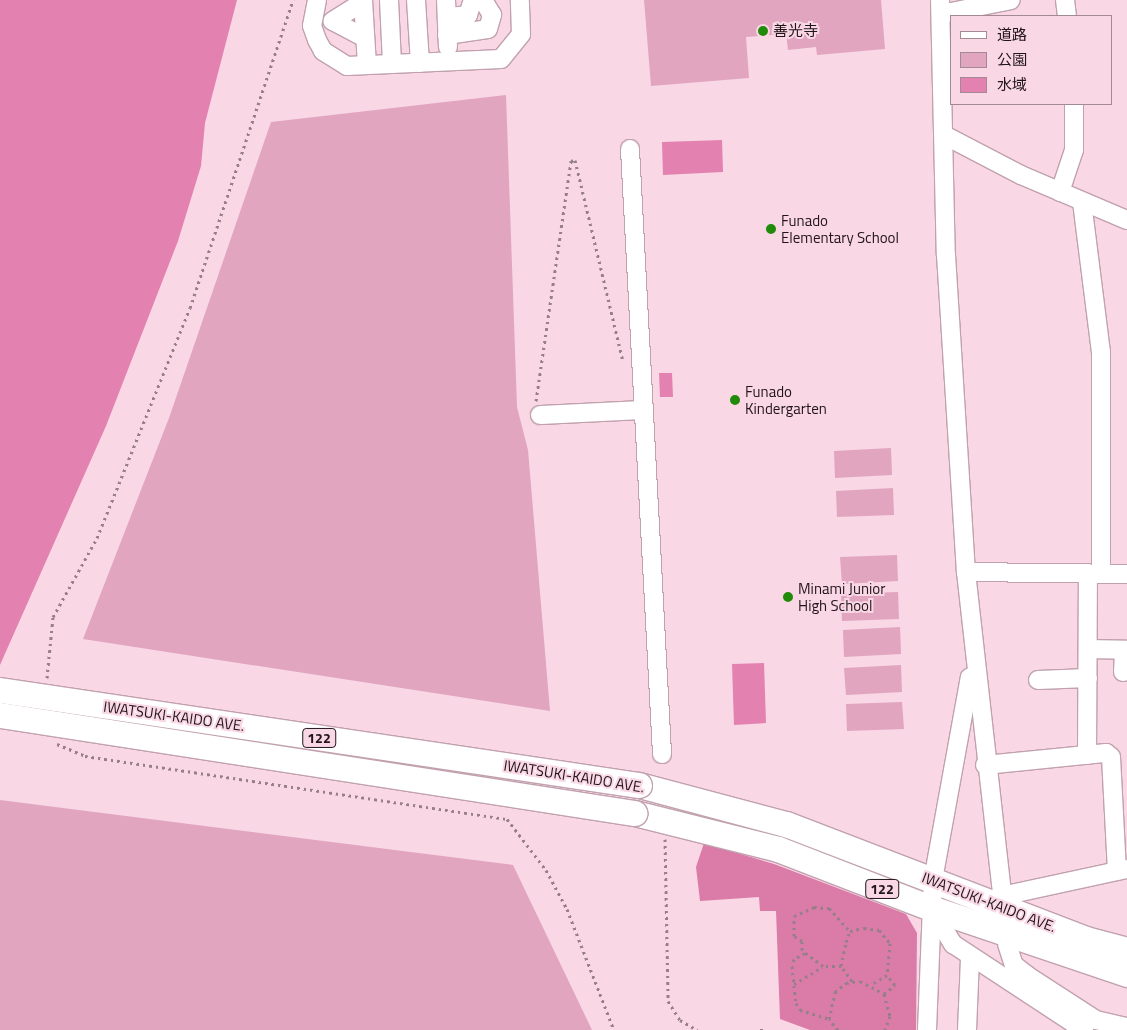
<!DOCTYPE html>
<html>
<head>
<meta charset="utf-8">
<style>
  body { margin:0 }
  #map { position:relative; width:1127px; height:1030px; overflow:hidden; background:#f9d7e5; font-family:"Titillium Web","Noto Sans JP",sans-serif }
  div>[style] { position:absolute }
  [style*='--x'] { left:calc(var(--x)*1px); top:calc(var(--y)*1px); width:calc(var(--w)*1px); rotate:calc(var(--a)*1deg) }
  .green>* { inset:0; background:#e1a5bf }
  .forest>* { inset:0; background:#da7ba8 }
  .water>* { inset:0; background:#e382b0 }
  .path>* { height:3px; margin-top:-1.5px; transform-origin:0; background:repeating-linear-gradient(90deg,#977f89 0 2.5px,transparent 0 6.5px) }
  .roads { filter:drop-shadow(1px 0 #c1a1ae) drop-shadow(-1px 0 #c1a1ae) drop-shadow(0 1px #c1a1ae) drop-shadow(0 -1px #c1a1ae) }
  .minor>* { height:18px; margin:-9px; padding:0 9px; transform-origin:9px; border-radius:9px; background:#fff }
  .highway>* { height:25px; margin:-12.5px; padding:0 12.5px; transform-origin:12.5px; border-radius:12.5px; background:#fff }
  .bridges { filter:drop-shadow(1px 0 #c1a1ae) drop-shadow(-1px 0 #c1a1ae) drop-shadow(0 1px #c1a1ae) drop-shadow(0 -1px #c1a1ae) }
  .highway-bridge>* { height:25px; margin:-12.5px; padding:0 12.5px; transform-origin:12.5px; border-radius:12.5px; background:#fff }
  .dots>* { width:14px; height:14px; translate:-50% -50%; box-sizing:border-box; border:2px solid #f9d7e5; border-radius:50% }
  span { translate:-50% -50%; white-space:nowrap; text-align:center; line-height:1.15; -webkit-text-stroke:4px #f9d7e5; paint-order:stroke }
  .shield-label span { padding:1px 4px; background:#f9d7e5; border:1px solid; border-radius:4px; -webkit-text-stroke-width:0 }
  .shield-label { font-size:14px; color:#21151a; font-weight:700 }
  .poi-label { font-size:15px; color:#21151a }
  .left { translate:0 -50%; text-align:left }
  .street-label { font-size:15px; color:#21151a }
  .legend { position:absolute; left:950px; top:15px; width:162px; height:90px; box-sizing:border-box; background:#f9d7e5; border:1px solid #a38994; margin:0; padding:6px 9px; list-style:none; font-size:15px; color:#21151a }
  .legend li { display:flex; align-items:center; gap:10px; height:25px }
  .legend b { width:25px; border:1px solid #a38994 }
</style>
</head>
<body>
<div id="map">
  <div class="green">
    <i style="clip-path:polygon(644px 0,881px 0,885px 49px,817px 55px,816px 47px,788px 50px,786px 34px,746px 37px,749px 78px,651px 86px)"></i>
    <i style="clip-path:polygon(506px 95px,517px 407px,528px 450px,550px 711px,83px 639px,169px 418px,271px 122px)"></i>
    <i style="clip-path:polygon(891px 448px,892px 475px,835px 478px,834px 451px)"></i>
    <i style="clip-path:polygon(893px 488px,894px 515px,837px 517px,836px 491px)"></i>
    <i style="clip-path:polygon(897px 555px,898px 581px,842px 584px,840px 557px)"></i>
    <i style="clip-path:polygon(898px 592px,899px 619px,842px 621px,841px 594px)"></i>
    <i style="clip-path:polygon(900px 627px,901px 654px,844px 657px,843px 630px)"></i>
    <i style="clip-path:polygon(901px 665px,902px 692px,846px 695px,844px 668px)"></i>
    <i style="clip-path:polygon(902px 702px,904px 729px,847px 731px,846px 704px)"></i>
    <i style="clip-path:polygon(0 800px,513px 865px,592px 1030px,0 1030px)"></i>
  </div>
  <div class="forest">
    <i style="clip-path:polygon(704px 843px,774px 864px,906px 914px,917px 933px,916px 1030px,810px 1030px,780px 1019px,776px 911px,760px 911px,759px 897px,700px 901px,696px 867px)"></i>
  </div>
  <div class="water">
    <i style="clip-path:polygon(0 0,237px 0,205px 123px,201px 166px,178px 241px,106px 426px,0 665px)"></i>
    <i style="clip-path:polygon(722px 140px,723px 172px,663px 175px,662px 142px)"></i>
    <i style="clip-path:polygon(659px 373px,672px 373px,673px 397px,660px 397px)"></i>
    <i style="clip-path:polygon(764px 663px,766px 723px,734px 725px,732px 664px)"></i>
  </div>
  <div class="path">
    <i style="--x:536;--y:401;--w:243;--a:-81.7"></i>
    <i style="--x:571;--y:161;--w:4;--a:-14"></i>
    <i style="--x:575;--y:160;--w:208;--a:76.6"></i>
    <i style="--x:47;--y:678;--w:61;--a:-84.4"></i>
    <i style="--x:53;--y:617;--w:90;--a:-60.9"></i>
    <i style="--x:97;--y:538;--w:248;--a:-68"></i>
    <i style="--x:190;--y:308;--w:325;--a:-71.5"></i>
    <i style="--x:57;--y:744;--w:30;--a:23"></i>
    <i style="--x:85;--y:756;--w:427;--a:8.5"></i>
    <i style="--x:507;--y:819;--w:64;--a:52.6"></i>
    <i style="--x:546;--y:870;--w:44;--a:61.7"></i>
    <i style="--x:567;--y:909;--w:130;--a:68.8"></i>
    <i style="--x:665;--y:839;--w:162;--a:88.9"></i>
    <i style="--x:668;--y:1001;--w:22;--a:58"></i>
    <i style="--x:680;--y:1020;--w:20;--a:30"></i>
    <i style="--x:805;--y:953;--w:13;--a:151"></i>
    <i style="--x:794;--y:959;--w:7;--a:106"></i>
    <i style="--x:792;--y:966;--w:37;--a:84"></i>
    <i style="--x:796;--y:1003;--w:8;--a:60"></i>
    <i style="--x:800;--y:1010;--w:30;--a:17"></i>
    <i style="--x:841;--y:966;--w:18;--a:180"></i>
    <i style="--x:823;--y:966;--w:26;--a:-143"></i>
    <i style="--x:802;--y:950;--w:9;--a:-90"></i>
    <i style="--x:802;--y:941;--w:9;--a:-148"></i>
    <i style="--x:794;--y:936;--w:20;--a:-90"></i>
    <i style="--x:794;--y:916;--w:22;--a:-24"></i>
    <i style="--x:814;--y:907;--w:15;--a:4"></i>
    <i style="--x:829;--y:908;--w:31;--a:48"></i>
    <i style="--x:852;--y:981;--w:19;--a:-126"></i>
    <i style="--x:841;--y:966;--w:25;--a:-78"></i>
    <i style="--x:846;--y:942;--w:12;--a:-70"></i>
    <i style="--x:850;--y:931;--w:14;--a:-12"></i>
    <i style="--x:864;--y:928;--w:15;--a:8"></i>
    <i style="--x:879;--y:930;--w:17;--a:50"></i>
    <i style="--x:890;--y:943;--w:32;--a:95"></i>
    <i style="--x:887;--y:975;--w:17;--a:149"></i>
    <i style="--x:794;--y:984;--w:33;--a:-31"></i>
    <i style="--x:884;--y:994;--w:14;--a:-39"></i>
    <i style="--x:895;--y:985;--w:13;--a:-129"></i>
    <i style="--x:760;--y:1030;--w:3;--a:0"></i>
    <i style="--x:838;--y:1030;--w:14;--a:-129"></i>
    <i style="--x:829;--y:1019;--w:28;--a:-77"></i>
    <i style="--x:835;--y:992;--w:14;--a:-39"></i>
    <i style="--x:846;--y:983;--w:14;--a:-8"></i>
    <i style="--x:860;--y:981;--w:27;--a:28"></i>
    <i style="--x:884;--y:994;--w:23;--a:75"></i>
    <i style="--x:890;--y:1016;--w:15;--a:110"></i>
  </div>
  <div class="roads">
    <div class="minor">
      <i style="--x:317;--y:0;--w:26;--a:101"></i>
      <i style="--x:312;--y:26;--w:15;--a:70"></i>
      <i style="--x:317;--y:40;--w:13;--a:61"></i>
      <i style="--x:323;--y:51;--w:28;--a:32"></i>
      <i style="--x:347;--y:66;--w:154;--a:-2.6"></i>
      <i style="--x:501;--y:59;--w:32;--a:-51"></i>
      <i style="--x:521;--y:34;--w:34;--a:-92"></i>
      <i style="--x:363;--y:0;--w:65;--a:86.5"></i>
      <i style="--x:389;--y:0;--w:64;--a:87.3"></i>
      <i style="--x:416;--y:0;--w:63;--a:86.4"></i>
      <i style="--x:446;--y:0;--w:47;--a:87.6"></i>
      <i style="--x:940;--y:0;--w:255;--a:88.7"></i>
      <i style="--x:946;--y:255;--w:318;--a:86.4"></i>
      <i style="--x:966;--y:572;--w:331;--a:83.6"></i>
      <i style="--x:1065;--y:0;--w:16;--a:83"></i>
      <i style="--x:363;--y:2;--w:36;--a:148"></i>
      <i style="--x:333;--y:21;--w:36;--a:28"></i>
      <i style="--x:941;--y:14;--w:71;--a:-11.3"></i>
      <i style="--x:447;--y:17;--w:21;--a:-5"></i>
      <i style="--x:468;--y:15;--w:16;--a:-72"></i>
      <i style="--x:447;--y:35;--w:41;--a:-8.3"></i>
      <i style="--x:488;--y:29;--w:15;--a:-74"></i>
      <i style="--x:492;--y:15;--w:17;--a:-121"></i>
      <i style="--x:946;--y:136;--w:85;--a:27.5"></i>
      <i style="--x:1021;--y:175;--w:115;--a:23"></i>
      <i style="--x:630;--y:149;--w:606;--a:86.97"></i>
      <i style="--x:1060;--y:192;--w:44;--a:-71.6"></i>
      <i style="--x:1074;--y:150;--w:46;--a:-90"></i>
      <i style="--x:1082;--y:202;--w:151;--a:82.8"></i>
      <i style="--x:1101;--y:352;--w:222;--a:90"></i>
      <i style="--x:540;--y:415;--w:103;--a:-2.8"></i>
      <i style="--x:966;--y:572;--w:161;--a:0.7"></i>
      <i style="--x:1088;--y:649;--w:39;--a:1"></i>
      <i style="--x:1123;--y:672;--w:22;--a:-87"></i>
      <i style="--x:1038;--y:680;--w:50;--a:-2.3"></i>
      <i style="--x:1087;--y:755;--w:182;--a:-89.7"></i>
      <i style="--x:985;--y:765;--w:122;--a:-5.7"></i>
      <i style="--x:1106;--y:753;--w:6;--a:39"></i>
      <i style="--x:1111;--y:757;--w:114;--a:87"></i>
      <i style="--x:1002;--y:896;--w:128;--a:-12.2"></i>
      <i style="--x:933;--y:911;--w:39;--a:59"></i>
      <i style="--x:953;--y:944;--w:157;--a:33.3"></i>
      <i style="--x:1007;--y:944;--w:22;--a:72"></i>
      <i style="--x:1014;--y:965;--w:18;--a:38"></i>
      <i style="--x:1028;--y:976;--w:81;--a:32.9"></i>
      <i style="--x:1096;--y:1020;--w:32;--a:13"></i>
      <i style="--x:927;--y:1030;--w:150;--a:-87.7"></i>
      <i style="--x:933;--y:880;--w:206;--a:-79.7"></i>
      <i style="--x:967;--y:1030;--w:73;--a:-87.6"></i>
    </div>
    <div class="highway">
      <i style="--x:639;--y:785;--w:152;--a:14.9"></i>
      <i style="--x:786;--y:824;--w:321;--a:21"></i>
      <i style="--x:1086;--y:939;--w:42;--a:15"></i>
      <i style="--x:634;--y:813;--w:148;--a:14"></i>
      <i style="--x:778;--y:849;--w:164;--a:21.1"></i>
      <i style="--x:931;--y:908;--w:207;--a:18.6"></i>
    </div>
  </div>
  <div class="bridges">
    <div class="highway-bridge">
      <i style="--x:0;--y:690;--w:646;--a:8.46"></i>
      <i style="--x:0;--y:715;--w:642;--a:8.79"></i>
    </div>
  </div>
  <div class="dots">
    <i style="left:763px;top:31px;background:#1f8b09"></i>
    <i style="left:771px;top:229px;background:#1f8b09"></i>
    <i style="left:735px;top:400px;background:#1f8b09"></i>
    <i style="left:788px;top:597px;background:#1f8b09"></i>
  </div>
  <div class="shield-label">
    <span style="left:319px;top:738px">122</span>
    <span style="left:882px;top:889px">122</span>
  </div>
  <div class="poi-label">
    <span class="left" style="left:773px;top:31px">善光寺</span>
    <span class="left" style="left:781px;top:229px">Funado<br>Elementary School</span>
    <span class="left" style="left:745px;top:400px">Funado<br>Kindergarten</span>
    <span class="left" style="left:798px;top:597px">Minami Junior<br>High School</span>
  </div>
  <div class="street-label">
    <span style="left:174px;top:716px;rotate:8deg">IWATSUKI-KAIDO AVE.</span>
    <span style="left:574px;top:776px;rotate:9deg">IWATSUKI-KAIDO AVE.</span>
    <span style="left:989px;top:902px;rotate:21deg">IWATSUKI-KAIDO AVE.</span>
  </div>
  <ul class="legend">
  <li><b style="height:6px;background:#fff"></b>道路</li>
  <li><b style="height:14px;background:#e1a5bf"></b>公園</li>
  <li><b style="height:14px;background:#e382b0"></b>水域</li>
  </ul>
</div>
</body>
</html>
